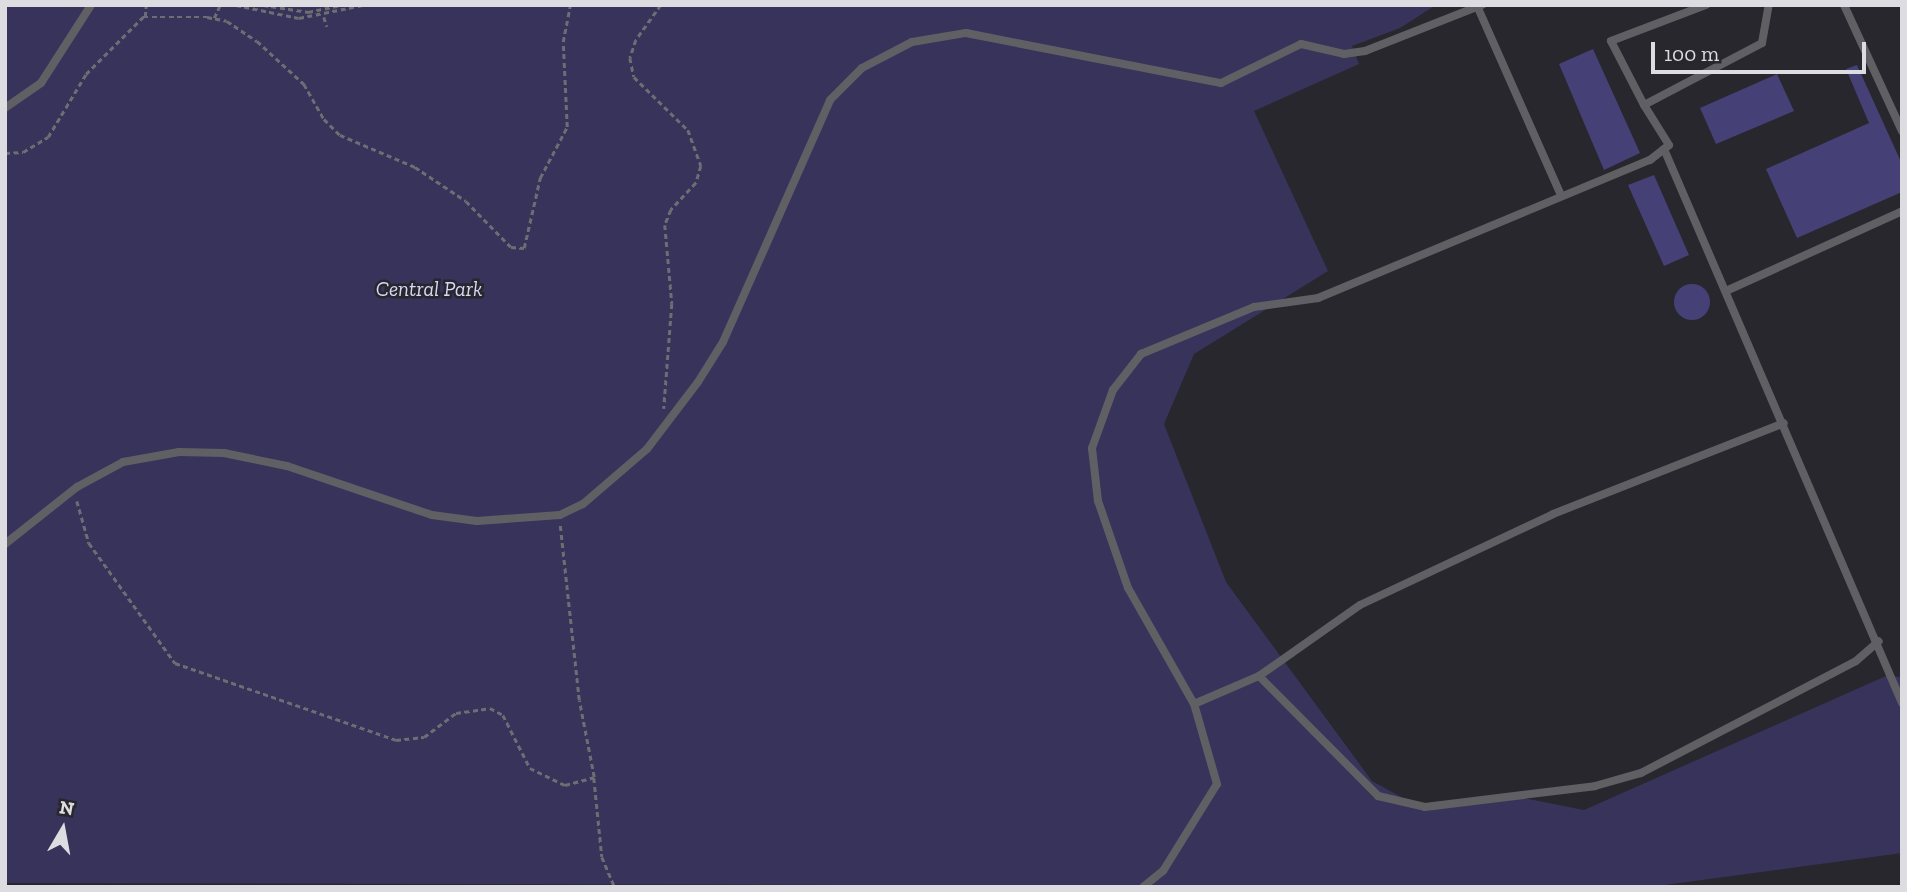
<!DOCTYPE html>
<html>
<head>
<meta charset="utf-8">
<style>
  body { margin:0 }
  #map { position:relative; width:1907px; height:892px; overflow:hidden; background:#27272d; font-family:"Zilla Slab",serif }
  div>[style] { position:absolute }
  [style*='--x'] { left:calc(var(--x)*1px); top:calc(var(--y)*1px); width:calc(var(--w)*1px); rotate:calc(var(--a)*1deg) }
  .green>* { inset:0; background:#37335b }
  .building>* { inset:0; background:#454076 }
  .round { border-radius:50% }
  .path>* { height:2.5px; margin-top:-1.25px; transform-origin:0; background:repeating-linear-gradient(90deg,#6d6d73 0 5px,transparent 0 8.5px) }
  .lane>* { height:8px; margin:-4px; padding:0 4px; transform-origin:4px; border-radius:4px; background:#606064 }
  span { translate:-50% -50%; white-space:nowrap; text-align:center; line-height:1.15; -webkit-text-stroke:5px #27272d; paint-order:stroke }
  .park-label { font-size:21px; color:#d8d7f9; font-style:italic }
  .frame { position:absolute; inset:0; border:7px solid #dddde1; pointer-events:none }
  .north { position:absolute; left:28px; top:794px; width:70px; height:70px; -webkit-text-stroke:5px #27272d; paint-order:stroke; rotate:10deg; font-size:19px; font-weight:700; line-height:28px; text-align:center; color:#dddde1 }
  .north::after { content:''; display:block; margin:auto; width:24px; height:32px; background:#dddde1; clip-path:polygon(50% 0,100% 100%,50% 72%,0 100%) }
  .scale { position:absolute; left:1651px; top:42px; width:215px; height:32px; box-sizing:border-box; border:4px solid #dddde1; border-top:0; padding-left:9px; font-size:21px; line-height:24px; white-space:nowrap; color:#dddde1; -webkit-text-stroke:5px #27272d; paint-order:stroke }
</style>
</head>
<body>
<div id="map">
  <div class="green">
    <i style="clip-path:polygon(5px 5px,1436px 5px,1400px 28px,1352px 46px,1359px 64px,1254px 111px,1328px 271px,1194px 354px,1164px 424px,1226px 582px,1372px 781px,1423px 809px,1519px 797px,1584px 810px,1886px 676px,1902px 677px,1902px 853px,1650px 887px,5px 883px)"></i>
  </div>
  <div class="building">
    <i style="clip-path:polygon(1593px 49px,1640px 153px,1604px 170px,1559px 64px)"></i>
    <i style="clip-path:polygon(1857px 65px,1902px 164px,1902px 192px,1797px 238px,1766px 169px,1869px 123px,1846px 69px)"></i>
    <i style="clip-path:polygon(1777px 74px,1794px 111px,1716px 144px,1700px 108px)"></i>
    <i style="clip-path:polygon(1654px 175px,1689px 255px,1664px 266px,1628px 185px)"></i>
    <i class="round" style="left:1674px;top:284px;width:36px;height:36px"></i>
  </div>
  <div class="path">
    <i style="--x:113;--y:5;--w:5;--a:0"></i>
    <i style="--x:236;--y:5;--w:64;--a:11.7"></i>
    <i style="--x:299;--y:18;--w:65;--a:-11.5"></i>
    <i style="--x:263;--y:5;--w:46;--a:8.8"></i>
    <i style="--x:308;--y:12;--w:34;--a:-12"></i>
    <i style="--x:661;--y:5;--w:43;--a:125.5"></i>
    <i style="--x:636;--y:40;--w:19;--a:108"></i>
    <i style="--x:630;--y:58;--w:19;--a:78"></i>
    <i style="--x:634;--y:77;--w:76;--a:44.5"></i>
    <i style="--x:688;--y:130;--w:38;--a:70"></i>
    <i style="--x:701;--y:166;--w:18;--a:106"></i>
    <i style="--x:696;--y:183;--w:37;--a:133"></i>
    <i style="--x:671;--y:210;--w:16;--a:112"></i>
    <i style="--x:665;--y:225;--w:79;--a:84.9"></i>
    <i style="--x:672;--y:304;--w:105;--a:94.4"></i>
    <i style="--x:145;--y:17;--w:12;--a:-85"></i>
    <i style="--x:324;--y:17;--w:10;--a:73"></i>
    <i style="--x:214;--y:18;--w:14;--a:-65"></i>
    <i style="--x:5;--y:153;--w:18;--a:-3"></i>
    <i style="--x:23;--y:152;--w:29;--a:-31"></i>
    <i style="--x:48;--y:137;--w:74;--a:-58.9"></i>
    <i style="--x:86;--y:74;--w:81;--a:-45"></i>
    <i style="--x:143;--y:17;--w:64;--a:0"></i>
    <i style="--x:207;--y:17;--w:20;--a:11"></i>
    <i style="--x:227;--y:21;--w:36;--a:34"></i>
    <i style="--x:257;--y:41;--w:64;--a:42.5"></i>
    <i style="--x:304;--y:84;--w:40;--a:60.3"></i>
    <i style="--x:324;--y:119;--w:23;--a:45"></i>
    <i style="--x:340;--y:135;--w:82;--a:23.1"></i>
    <i style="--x:415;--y:167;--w:61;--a:33.7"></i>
    <i style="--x:466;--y:201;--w:64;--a:45.6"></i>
    <i style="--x:511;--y:247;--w:13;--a:4"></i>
    <i style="--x:524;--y:248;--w:72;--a:-77.1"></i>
    <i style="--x:540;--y:178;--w:58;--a:-62.1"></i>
    <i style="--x:567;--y:127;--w:85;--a:-92.7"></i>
    <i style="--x:563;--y:42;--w:38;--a:-79"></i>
    <i style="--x:77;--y:501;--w:44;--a:74.1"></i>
    <i style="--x:89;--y:543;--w:148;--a:54.4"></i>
    <i style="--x:175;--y:663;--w:234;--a:19.2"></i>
    <i style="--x:396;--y:740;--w:28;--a:-6"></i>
    <i style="--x:424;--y:737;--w:40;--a:-37"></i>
    <i style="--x:456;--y:713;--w:34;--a:-8"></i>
    <i style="--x:490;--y:708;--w:15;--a:28"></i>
    <i style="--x:503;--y:715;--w:59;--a:63"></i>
    <i style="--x:530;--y:768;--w:39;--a:26"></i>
    <i style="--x:565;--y:785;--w:30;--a:-15"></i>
    <i style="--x:594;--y:777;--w:78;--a:-101"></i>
    <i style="--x:579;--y:700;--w:176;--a:-96.2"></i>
    <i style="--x:594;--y:778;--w:79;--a:84.2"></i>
    <i style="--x:602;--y:857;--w:33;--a:67"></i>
  </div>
  <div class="lane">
    <i style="--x:1844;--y:5;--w:139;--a:65.3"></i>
    <i style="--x:1478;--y:8;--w:205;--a:66.1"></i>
    <i style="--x:1644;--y:105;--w:72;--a:-117.3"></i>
    <i style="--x:1611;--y:41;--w:102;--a:-20.8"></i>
    <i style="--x:5;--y:108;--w:44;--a:-34.8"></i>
    <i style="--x:41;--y:83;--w:93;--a:-57.3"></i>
    <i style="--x:1664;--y:149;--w:603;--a:66.75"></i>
    <i style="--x:1726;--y:291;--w:193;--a:-24.4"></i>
    <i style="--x:5;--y:544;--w:92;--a:-38.4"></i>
    <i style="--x:77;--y:487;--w:52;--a:-28.5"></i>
    <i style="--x:123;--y:462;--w:57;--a:-10.1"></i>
    <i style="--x:179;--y:452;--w:45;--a:1.3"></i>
    <i style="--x:224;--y:453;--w:64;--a:11.7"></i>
    <i style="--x:287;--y:466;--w:153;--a:18.7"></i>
    <i style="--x:432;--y:515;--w:45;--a:7.6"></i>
    <i style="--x:477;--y:521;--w:83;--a:-4.1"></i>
    <i style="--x:560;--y:515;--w:25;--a:-26"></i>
    <i style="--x:583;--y:504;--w:84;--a:-40.7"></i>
    <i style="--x:647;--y:449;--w:84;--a:-52.7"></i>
    <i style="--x:698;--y:382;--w:47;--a:-58"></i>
    <i style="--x:723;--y:342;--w:265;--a:-66.1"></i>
    <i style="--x:830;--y:100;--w:45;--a:-45"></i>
    <i style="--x:862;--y:68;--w:56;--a:-27.5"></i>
    <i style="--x:912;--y:42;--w:55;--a:-9.5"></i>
    <i style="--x:966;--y:33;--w:260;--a:11.1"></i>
    <i style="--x:1221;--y:83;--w:89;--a:-26"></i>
    <i style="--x:1301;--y:44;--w:44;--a:13.1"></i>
    <i style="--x:1344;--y:54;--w:21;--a:-8"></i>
    <i style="--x:1365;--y:51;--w:126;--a:-21.5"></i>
    <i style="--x:1259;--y:676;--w:169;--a:45.2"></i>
    <i style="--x:1378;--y:796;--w:48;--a:13.2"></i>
    <i style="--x:1425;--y:807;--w:171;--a:-7"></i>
    <i style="--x:1595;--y:786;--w:48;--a:-15.8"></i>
    <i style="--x:1641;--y:773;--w:242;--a:-27.5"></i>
    <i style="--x:1856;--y:661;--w:30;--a:-41"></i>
    <i style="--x:1194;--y:704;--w:71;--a:-23.3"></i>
    <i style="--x:1259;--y:676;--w:123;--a:-35.1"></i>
    <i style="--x:1360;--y:605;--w:213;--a:-25.2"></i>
    <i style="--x:1553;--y:514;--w:248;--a:-21.5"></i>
    <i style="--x:1143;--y:887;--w:26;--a:-39"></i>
    <i style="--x:1163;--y:871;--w:102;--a:-58.2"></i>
    <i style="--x:1217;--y:784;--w:83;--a:-106"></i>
    <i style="--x:1194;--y:704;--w:133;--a:-119.6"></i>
    <i style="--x:1128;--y:588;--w:92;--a:-109"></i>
    <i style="--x:1098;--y:501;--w:53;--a:-96.5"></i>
    <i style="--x:1092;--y:448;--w:62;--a:-70.1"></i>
    <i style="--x:1113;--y:390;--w:46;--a:-52.1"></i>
    <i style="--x:1141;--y:354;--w:122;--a:-22.6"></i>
    <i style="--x:1254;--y:307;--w:65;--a:-8"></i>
    <i style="--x:1318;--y:298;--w:360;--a:-22.6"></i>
    <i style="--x:1650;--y:160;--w:24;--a:-38"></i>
    <i style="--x:1669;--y:145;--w:47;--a:-122"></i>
    <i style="--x:1644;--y:105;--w:133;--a:-27.7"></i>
    <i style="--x:1762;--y:43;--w:39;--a:-80"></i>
  </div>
  <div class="park-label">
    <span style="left:429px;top:289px">Central Park</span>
  </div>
  <div class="frame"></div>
  <div class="north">N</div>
  <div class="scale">100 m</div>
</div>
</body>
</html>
